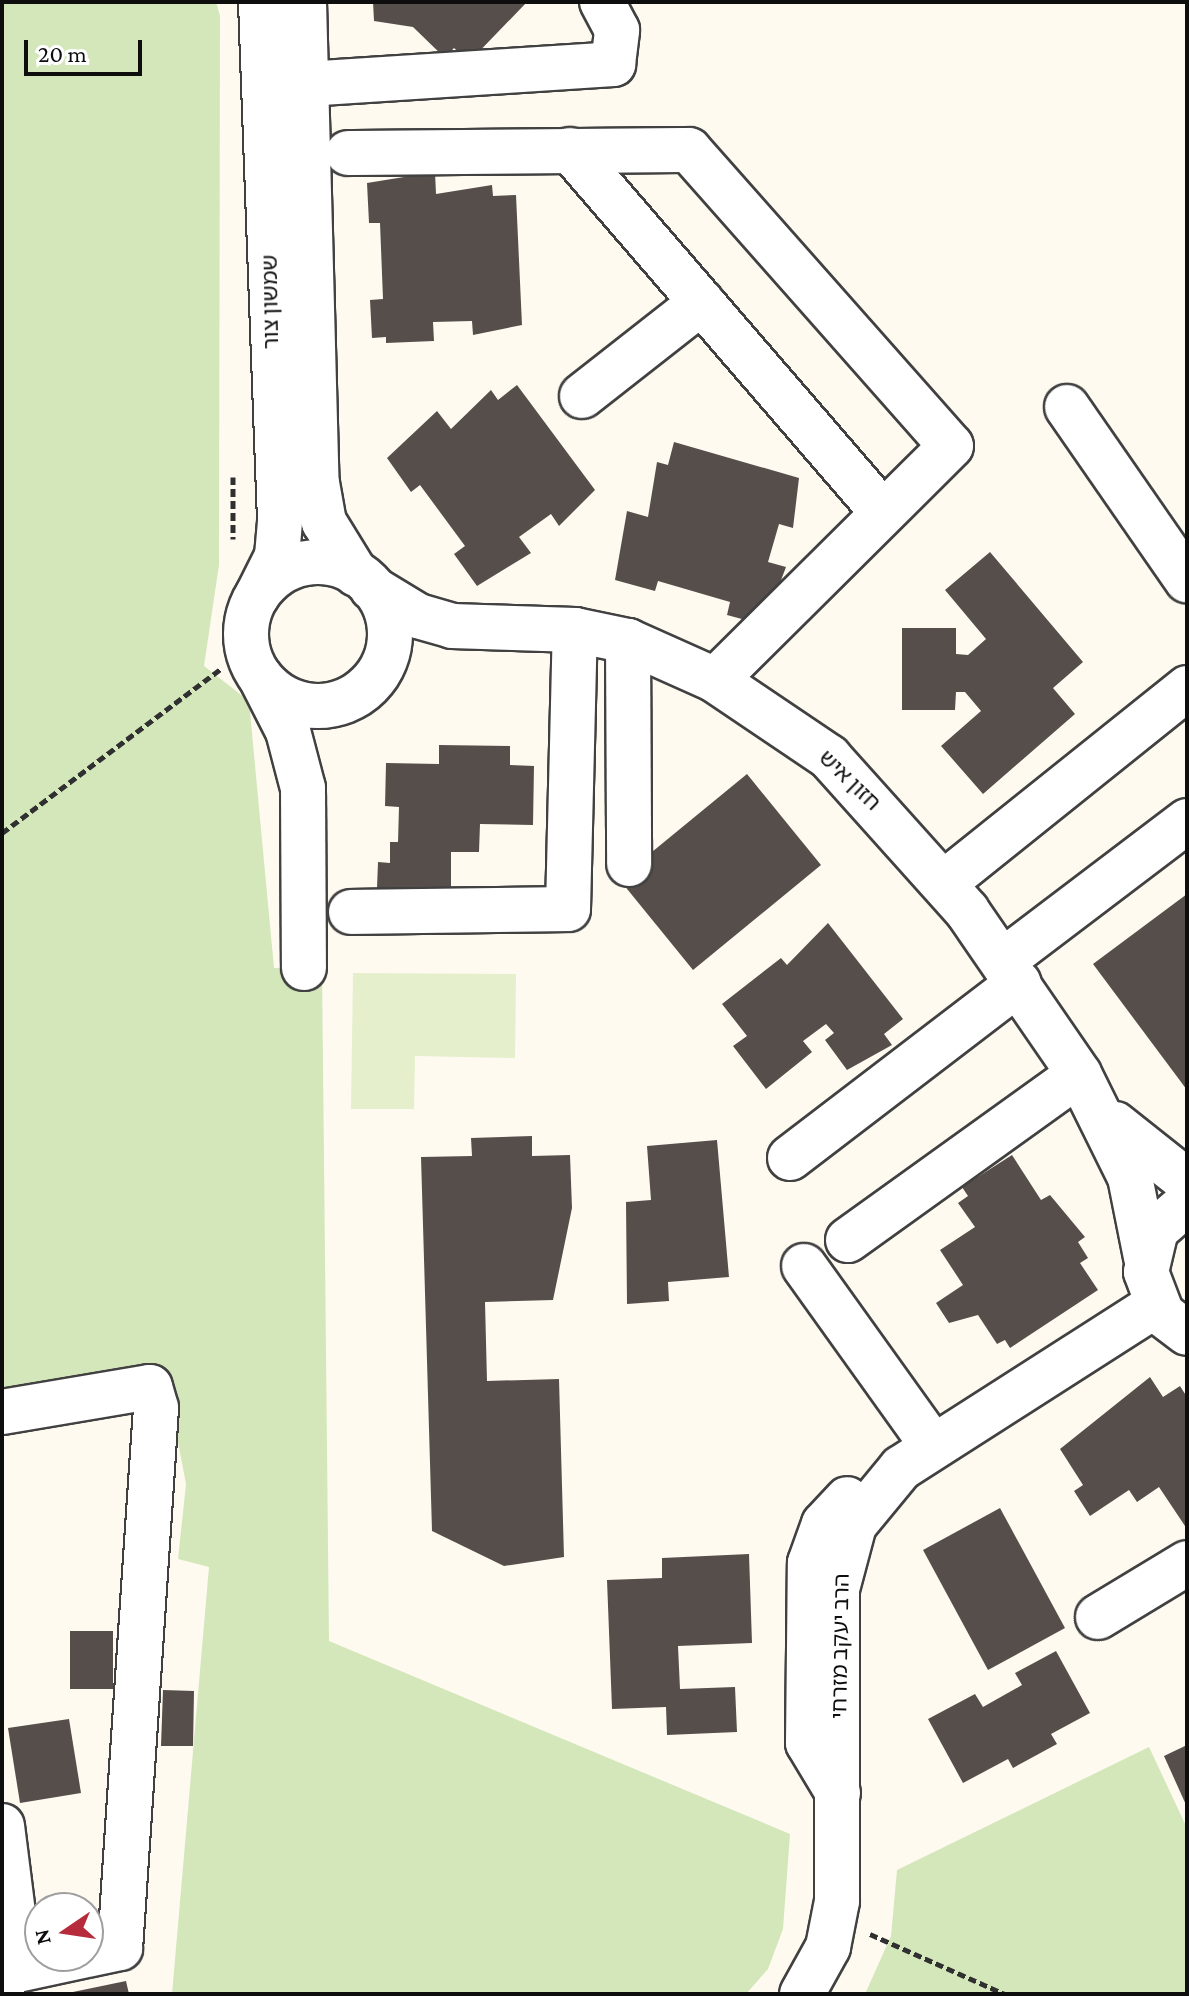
<!DOCTYPE html>
<html>
<head>
<meta charset="utf-8">
<style>
  body { margin:0 }
  #map { position:relative; width:1189px; height:1996px; overflow:hidden; background:#fefaf0; font-family:"Crimson Pro","Noto Sans Hebrew",serif }
  div>[style] { position:absolute }
  [style*='--x'] { left:calc(var(--x)*1px); top:calc(var(--y)*1px); width:calc(var(--w)*1px); rotate:calc(var(--a)*1deg) }
  .green>* { inset:0; background:#d4e7bb }
  .pitch>* { inset:0; background:#e5efcc }
  .building>* { inset:0; background:#564e4b }
  .path>* { height:5px; margin-top:-2.5px; transform-origin:0; background:repeating-linear-gradient(90deg,#303030 0 8px,transparent 0 12px) }
  .roads { filter:drop-shadow(2px 0 #414141) drop-shadow(-2px 0 #414141) drop-shadow(0 2px #414141) drop-shadow(0 -2px #414141) }
  .minor>* { height:44px; margin:-22px; padding:0 22px; transform-origin:22px; border-radius:22px; background:#fff }
  .minor>.ring { margin:-22px; padding:0; box-sizing:content-box; background:none; border:44px solid #fff; border-radius:50% }
  span { translate:-50% -50%; white-space:nowrap; text-align:center; line-height:1.15; -webkit-text-stroke:8px #fff; paint-order:stroke }
  .street-label { font-size:22px; color:#0e0e0e }
  .frame { position:absolute; inset:0; border:4px solid #0e0e0e; pointer-events:none }
  .north { position:absolute; left:24px; top:1892px; width:80px; height:80px; box-sizing:border-box; background:#fff; border:2px solid #9f9f9f; border-radius:50%; rotate:257deg; font-size:22px; font-weight:700; line-height:32px; text-align:center; color:#0e0e0e }
  .north::after { content:''; display:block; margin:auto; width:28px; height:36px; background:#b72c3c; clip-path:polygon(50% 0,100% 100%,50% 72%,0 100%) }
  .scale { position:absolute; left:24px; top:40px; width:118px; height:36px; box-sizing:border-box; border:4px solid #0e0e0e; border-top:0; padding-left:10px; font-size:24px; line-height:28px; white-space:nowrap; color:#0e0e0e; -webkit-text-stroke:6px #fff; paint-order:stroke }
</style>
</head>
<body>
<div id="map">
  <div class="green">
    <i style="clip-path:polygon(2px 2px,216px 2px,220px 16px,219px 565px,204px 666px,249px 701px,274px 968px,322px 967px,329px 1641px,790px 1834px,783px 1929px,768px 1969px,746px 1994px,172px 1994px,209px 1567px,178px 1559px,186px 1484px,165px 1374px,2px 1406px)"></i>
    <i style="clip-path:polygon(1149px 1747px,1187px 1828px,1187px 1994px,865px 1994px,891px 1936px,897px 1870px)"></i>
  </div>
  <div class="pitch">
    <i style="clip-path:polygon(353px 973px,516px 974px,515px 1058px,415px 1056px,414px 1109px,351px 1109px)"></i>
  </div>
  <div class="building">
    <i style="clip-path:polygon(373px 2px,527px 2px,469px 62px,454px 48px,445px 58px,413px 27px,374px 21px)"></i>
    <i style="clip-path:polygon(435px 172px,436px 194px,492px 185px,493px 196px,516px 195px,522px 325px,473px 335px,472px 321px,433px 322px,434px 341px,386px 343px,386px 337px,372px 338px,370px 300px,383px 299px,380px 223px,369px 223px,367px 183px)"></i>
    <i style="clip-path:polygon(517px 385px,595px 490px,559px 526px,551px 514px,519px 537px,531px 553px,477px 586px,454px 554px,465px 546px,420px 485px,411px 492px,387px 458px,437px 411px,451px 429px,491px 390px,498px 400px)"></i>
    <i style="clip-path:polygon(674px 442px,799px 478px,793px 528px,779px 524px,768px 562px,786px 567px,764px 625px,727px 615px,730px 602px,658px 581px,655px 591px,615px 580px,627px 511px,648px 517px,657px 462px,668px 465px)"></i>
    <i style="clip-path:polygon(990px 552px,1083px 662px,1053px 688px,1075px 714px,983px 794px,941px 746px,981px 711px,965px 692px,956px 692px,955px 710px,902px 710px,902px 628px,956px 628px,956px 654px,968px 655px,986px 639px,945px 590px)"></i>
    <i style="clip-path:polygon(439px 745px,510px 746px,510px 765px,534px 766px,533px 825px,480px 824px,479px 852px,451px 852px,451px 890px,377px 888px,378px 862px,390px 863px,390px 842px,398px 842px,399px 807px,385px 806px,386px 763px,439px 764px)"></i>
    <i style="clip-path:polygon(747px 774px,821px 865px,693px 970px,619px 879px)"></i>
    <i style="clip-path:polygon(1187px 894px,1187px 1090px,1093px 964px)"></i>
    <i style="clip-path:polygon(828px 923px,903px 1019px,884px 1034px,892px 1045px,847px 1070px,825px 1040px,834px 1033px,826px 1024px,803px 1041px,812px 1052px,766px 1089px,733px 1046px,747px 1036px,722px 1004px,781px 958px,787px 965px)"></i>
    <i style="clip-path:polygon(532px 1136px,532px 1156px,570px 1155px,572px 1208px,553px 1300px,485px 1302px,487px 1381px,559px 1379px,564px 1557px,504px 1566px,432px 1531px,421px 1157px,472px 1156px,471px 1138px)"></i>
    <i style="clip-path:polygon(717px 1140px,729px 1277px,668px 1282px,669px 1301px,627px 1304px,626px 1202px,651px 1200px,647px 1146px)"></i>
    <i style="clip-path:polygon(1012px 1155px,1041px 1200px,1050px 1195px,1085px 1237px,1078px 1242px,1088px 1258px,1080px 1263px,1098px 1290px,1010px 1348px,1005px 1340px,997px 1344px,978px 1315px,949px 1323px,936px 1303px,963px 1285px,940px 1250px,975px 1227px,958px 1203px,968px 1196px,962px 1187px)"></i>
    <i style="clip-path:polygon(1150px 1377px,1163px 1397px,1180px 1386px,1187px 1397px,1187px 1529px,1159px 1487px,1137px 1502px,1129px 1490px,1090px 1516px,1074px 1491px,1083px 1485px,1060px 1449px)"></i>
    <i style="clip-path:polygon(1000px 1508px,1065px 1628px,988px 1670px,923px 1550px)"></i>
    <i style="clip-path:polygon(749px 1554px,752px 1643px,678px 1646px,680px 1689px,735px 1687px,737px 1732px,667px 1735px,666px 1707px,612px 1709px,607px 1580px,662px 1578px,662px 1558px)"></i>
    <i style="clip-path:polygon(70px 1631px,113px 1631px,113px 1689px,70px 1689px)"></i>
    <i style="clip-path:polygon(1056px 1651px,1090px 1713px,1051px 1734px,1057px 1744px,1013px 1768px,1008px 1759px,963px 1783px,928px 1719px,975px 1694px,983px 1707px,1022px 1685px,1015px 1673px)"></i>
    <i style="clip-path:polygon(163px 1690px,194px 1691px,193px 1746px,161px 1746px)"></i>
    <i style="clip-path:polygon(69px 1719px,81px 1793px,20px 1803px,8px 1728px)"></i>
    <i style="clip-path:polygon(1187px 1745px,1187px 1807px,1164px 1756px)"></i>
    <i style="clip-path:polygon(126px 1981px,129px 1994px,69px 1994px,68px 1993px)"></i>
  </div>
  <div class="path">
    <i style="--x:233;--y:477;--w:62;--a:90"></i>
    <i style="--x:2;--y:833;--w:275;--a:-36.9"></i>
    <i style="--x:870;--y:1934;--w:148;--a:24"></i>
  </div>
  <div class="roads">
    <div class="minor">
      <i style="--x:304;--y:2;--w:481;--a:88.5"></i>
      <i style="--x:317;--y:483;--w:40;--a:80"></i>
      <i style="--x:324;--y:522;--w:61;--a:58.4"></i>
      <i style="--x:306;--y:84;--w:308;--a:-3.7"></i>
      <i style="--x:613;--y:64;--w:34;--a:-83"></i>
      <i style="--x:617;--y:30;--w:32;--a:-118"></i>
      <i style="--x:570;--y:150;--w:479;--a:49.2"></i>
      <i style="--x:348;--y:153;--w:341;--a:-0.5"></i>
      <i style="--x:689;--y:150;--w:395;--a:48.5"></i>
      <i style="--x:951;--y:446;--w:332;--a:135.2"></i>
      <i style="--x:582;--y:396;--w:152;--a:-38.1"></i>
      <i style="--x:1067;--y:407;--w:211;--a:55.3"></i>
      <i class="ring" style="left:246px;top:562px;width:100px;height:100px"></i>
      <i style="--x:372;--y:588;--w:54;--a:31.3"></i>
      <i style="--x:418;--y:616;--w:35;--a:16"></i>
      <i style="--x:452;--y:626;--w:123;--a:1.9"></i>
      <i style="--x:575;--y:630;--w:54;--a:11.7"></i>
      <i style="--x:628;--y:641;--w:95;--a:24.1"></i>
      <i style="--x:715;--y:680;--w:138;--a:34"></i>
      <i style="--x:829;--y:757;--w:207;--a:48.1"></i>
      <i style="--x:967;--y:911;--w:198;--a:55.5"></i>
      <i style="--x:1079;--y:1074;--w:115;--a:63.7"></i>
      <i style="--x:1130;--y:1177;--w:82;--a:78.7"></i>
      <i style="--x:257;--y:596;--w:45;--a:-63.4"></i>
      <i style="--x:277;--y:556;--w:36;--a:-85"></i>
      <i style="--x:280;--y:520;--w:518;--a:-92.1"></i>
      <i style="--x:628;--y:641;--w:223;--a:89.7"></i>
      <i style="--x:261;--y:678;--w:59;--a:63"></i>
      <i style="--x:288;--y:731;--w:59;--a:75.3"></i>
      <i style="--x:303;--y:788;--w:180;--a:89.7"></i>
      <i style="--x:944;--y:883;--w:312;--a:-38.7"></i>
      <i style="--x:351;--y:912;--w:217;--a:-0.8"></i>
      <i style="--x:568;--y:909;--w:279;--a:-88.6"></i>
      <i style="--x:1004;--y:960;--w:230;--a:-37.2"></i>
      <i style="--x:1115;--y:1124;--w:92;--a:38.4"></i>
      <i style="--x:790;--y:1158;--w:288;--a:-37.4"></i>
      <i style="--x:1187;--y:1203;--w:41;--a:138.9"></i>
      <i style="--x:1156;--y:1230;--w:43;--a:103.4"></i>
      <i style="--x:1146;--y:1272;--w:45;--a:69.1"></i>
      <i style="--x:1162;--y:1314;--w:31;--a:37"></i>
      <i style="--x:848;--y:1240;--w:284;--a:-35.7"></i>
      <i style="--x:804;--y:1266;--w:221;--a:54.4"></i>
      <i style="--x:2;--y:1412;--w:150;--a:-9.6"></i>
      <i style="--x:150;--y:1387;--w:22;--a:74"></i>
      <i style="--x:156;--y:1408;--w:541;--a:93.81"></i>
      <i style="--x:120;--y:1948;--w:33;--a:168"></i>
      <i style="--x:1098;--y:1617;--w:104;--a:-31.2"></i>
      <i style="--x:838;--y:1793;--w:58;--a:-121"></i>
      <i style="--x:808;--y:1743;--w:180;--a:-89.4"></i>
      <i style="--x:810;--y:1563;--w:41;--a:-70.3"></i>
      <i style="--x:824;--y:1524;--w:34;--a:-47"></i>
      <i style="--x:2;--y:1826;--w:88;--a:82.8"></i>
      <i style="--x:13;--y:1913;--w:78;--a:98.1"></i>
      <i style="--x:8;--y:1972;--w:76;--a:-12.2"></i>
      <i style="--x:802;--y:1994;--w:54;--a:-61"></i>
      <i style="--x:828;--y:1947;--w:47;--a:-78.9"></i>
      <i style="--x:837;--y:1901;--w:312;--a:-90"></i>
      <i style="--x:837;--y:1589;--w:66;--a:-75.1"></i>
      <i style="--x:854;--y:1525;--w:74;--a:-50.5"></i>
      <i style="--x:901;--y:1468;--w:303;--a:-32.6"></i>
    </div>
  </div>
  <div class="street-label">
    <span style="left:270px;top:302px;rotate:-91deg">שמשון צור</span>
    <span style="left:850px;top:780px;rotate:44deg">חזון איש</span>
    <span style="left:840px;top:1646px;rotate:-89deg">הרב יעקב מזרחי</span>
  </div>
  <div class="frame"></div>
  <div class="north">N</div>
  <div class="scale">20 m</div>
</div>
</body>
</html>
